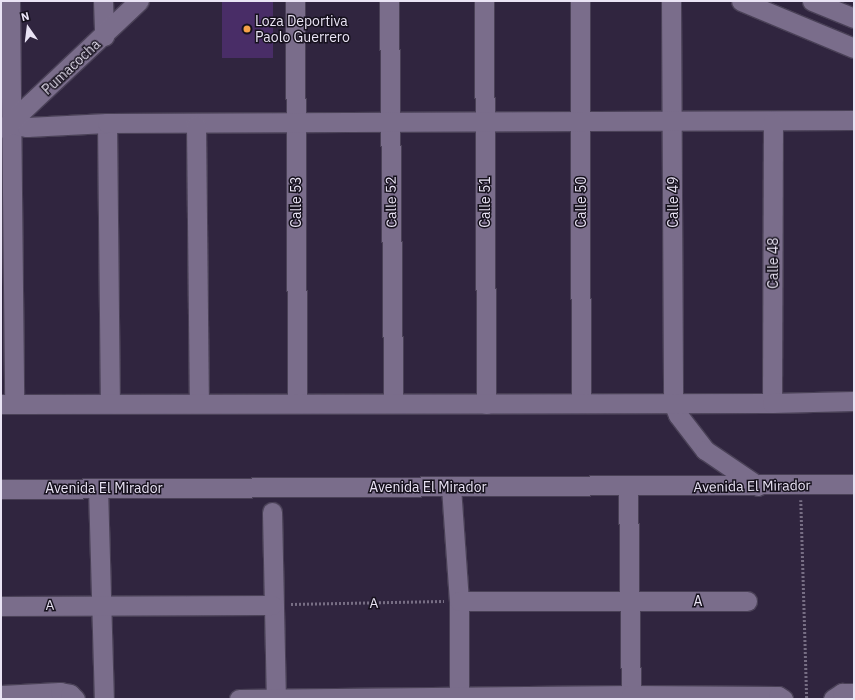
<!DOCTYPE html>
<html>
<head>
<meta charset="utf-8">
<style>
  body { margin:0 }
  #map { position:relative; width:855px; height:700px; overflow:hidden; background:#30253f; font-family:"IBM Plex Sans",sans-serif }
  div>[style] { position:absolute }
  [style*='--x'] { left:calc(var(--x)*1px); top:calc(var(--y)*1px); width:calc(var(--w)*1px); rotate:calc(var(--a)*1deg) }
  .green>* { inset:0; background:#492d67 }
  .path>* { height:2.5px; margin-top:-1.25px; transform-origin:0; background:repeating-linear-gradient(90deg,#776e84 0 2px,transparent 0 4px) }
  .roads { filter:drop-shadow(1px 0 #4a4157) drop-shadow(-1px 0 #4a4157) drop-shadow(0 1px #4a4157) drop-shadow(0 -1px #4a4157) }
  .minor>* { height:19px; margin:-9.5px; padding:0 9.5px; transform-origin:9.5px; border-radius:9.5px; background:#7a6d8b }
  .dots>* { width:11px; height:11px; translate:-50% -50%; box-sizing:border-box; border:2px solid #16111d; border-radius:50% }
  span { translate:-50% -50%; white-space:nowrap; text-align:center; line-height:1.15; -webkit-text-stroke:3px #16111d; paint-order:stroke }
  .poi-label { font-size:14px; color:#eae4f5 }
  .left { translate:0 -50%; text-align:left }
  .street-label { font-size:14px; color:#eae4f5 }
  .frame { position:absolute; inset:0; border:2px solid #eae4f5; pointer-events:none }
  .north { position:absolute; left:8px; top:8px; width:40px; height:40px; -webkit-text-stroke:3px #16111d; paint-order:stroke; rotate:346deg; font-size:11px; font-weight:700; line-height:16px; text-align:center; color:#eae4f5 }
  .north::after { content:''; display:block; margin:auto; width:14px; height:18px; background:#eae4f5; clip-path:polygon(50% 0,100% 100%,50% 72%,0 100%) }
</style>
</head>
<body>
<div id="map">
  <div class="green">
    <i style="clip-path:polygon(222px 1px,273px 1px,273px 58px,222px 58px)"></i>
  </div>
  <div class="path">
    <i style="--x:801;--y:500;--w:199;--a:88.3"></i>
    <i style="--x:291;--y:604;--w:153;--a:-1.1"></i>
  </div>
  <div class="roads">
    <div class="minor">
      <i style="--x:10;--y:1;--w:403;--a:89.4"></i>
      <i style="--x:103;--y:1;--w:35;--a:88"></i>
      <i style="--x:295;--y:1;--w:402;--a:89.7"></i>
      <i style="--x:389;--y:1;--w:402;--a:89.4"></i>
      <i style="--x:484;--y:1;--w:403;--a:89.7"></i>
      <i style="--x:580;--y:1;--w:402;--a:89.9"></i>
      <i style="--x:671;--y:1;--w:402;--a:89.7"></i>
      <i style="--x:673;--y:403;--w:13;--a:67"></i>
      <i style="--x:678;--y:415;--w:44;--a:52.4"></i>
      <i style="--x:705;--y:450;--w:64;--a:34.2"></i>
      <i style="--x:741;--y:1;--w:122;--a:22.6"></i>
      <i style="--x:812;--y:1;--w:45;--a:22"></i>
      <i style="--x:107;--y:123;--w:280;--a:89.4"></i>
      <i style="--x:11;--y:124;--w:16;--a:11"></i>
      <i style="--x:27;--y:127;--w:80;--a:-2.9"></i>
      <i style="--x:107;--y:123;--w:747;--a:-0.23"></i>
      <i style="--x:196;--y:125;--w:277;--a:89.4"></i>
      <i style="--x:4;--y:128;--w:185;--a:-43.3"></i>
      <i style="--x:772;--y:403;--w:281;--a:-89.8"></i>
      <i style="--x:1;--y:404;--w:771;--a:-0.07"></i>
      <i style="--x:772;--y:403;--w:82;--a:-1.4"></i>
      <i style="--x:451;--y:487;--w:114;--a:86"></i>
      <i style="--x:459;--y:601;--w:98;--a:90"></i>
      <i style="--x:628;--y:487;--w:212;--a:89.2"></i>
      <i style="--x:98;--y:488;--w:211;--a:88.4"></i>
      <i style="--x:1;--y:489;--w:853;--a:-0.34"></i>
      <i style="--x:272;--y:512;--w:187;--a:88.8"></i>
      <i style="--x:459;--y:601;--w:288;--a:0"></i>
      <i style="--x:1;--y:606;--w:271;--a:-0.2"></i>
      <i style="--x:1;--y:695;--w:59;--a:-2.9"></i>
      <i style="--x:60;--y:692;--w:10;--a:11"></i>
      <i style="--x:70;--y:694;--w:7;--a:45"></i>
      <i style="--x:239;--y:699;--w:392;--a:-0.6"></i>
      <i style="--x:631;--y:695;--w:147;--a:0.4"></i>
      <i style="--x:778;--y:696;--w:6;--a:31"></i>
      <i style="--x:833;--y:699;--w:11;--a:-34"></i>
      <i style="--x:842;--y:693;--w:12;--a:0"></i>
    </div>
  </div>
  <div class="dots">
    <i style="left:247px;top:29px;background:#f6a248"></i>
  </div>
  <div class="poi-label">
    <span class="left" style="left:255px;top:29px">Loza Deportiva<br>Paolo Guerrero</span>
  </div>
  <div class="street-label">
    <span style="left:71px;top:67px;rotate:-43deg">Pumacocha</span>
    <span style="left:296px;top:202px;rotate:-90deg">Calle 53</span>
    <span style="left:391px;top:202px;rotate:-91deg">Calle 52</span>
    <span style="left:485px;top:202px;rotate:-90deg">Calle 51</span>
    <span style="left:581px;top:202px;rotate:-90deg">Calle 50</span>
    <span style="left:673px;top:202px;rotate:-90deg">Calle 49</span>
    <span style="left:773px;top:263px;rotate:-90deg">Calle 48</span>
    <span style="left:752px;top:486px;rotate:-1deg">Avenida El Mirador</span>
    <span style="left:428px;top:487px">Avenida El Mirador</span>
    <span style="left:104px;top:488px">Avenida El Mirador</span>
    <span style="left:698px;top:601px">A</span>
    <span style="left:374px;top:603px;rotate:-1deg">A</span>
    <span style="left:50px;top:605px;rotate:-1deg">A</span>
  </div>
  <div class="frame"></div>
  <div class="north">N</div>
</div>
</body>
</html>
